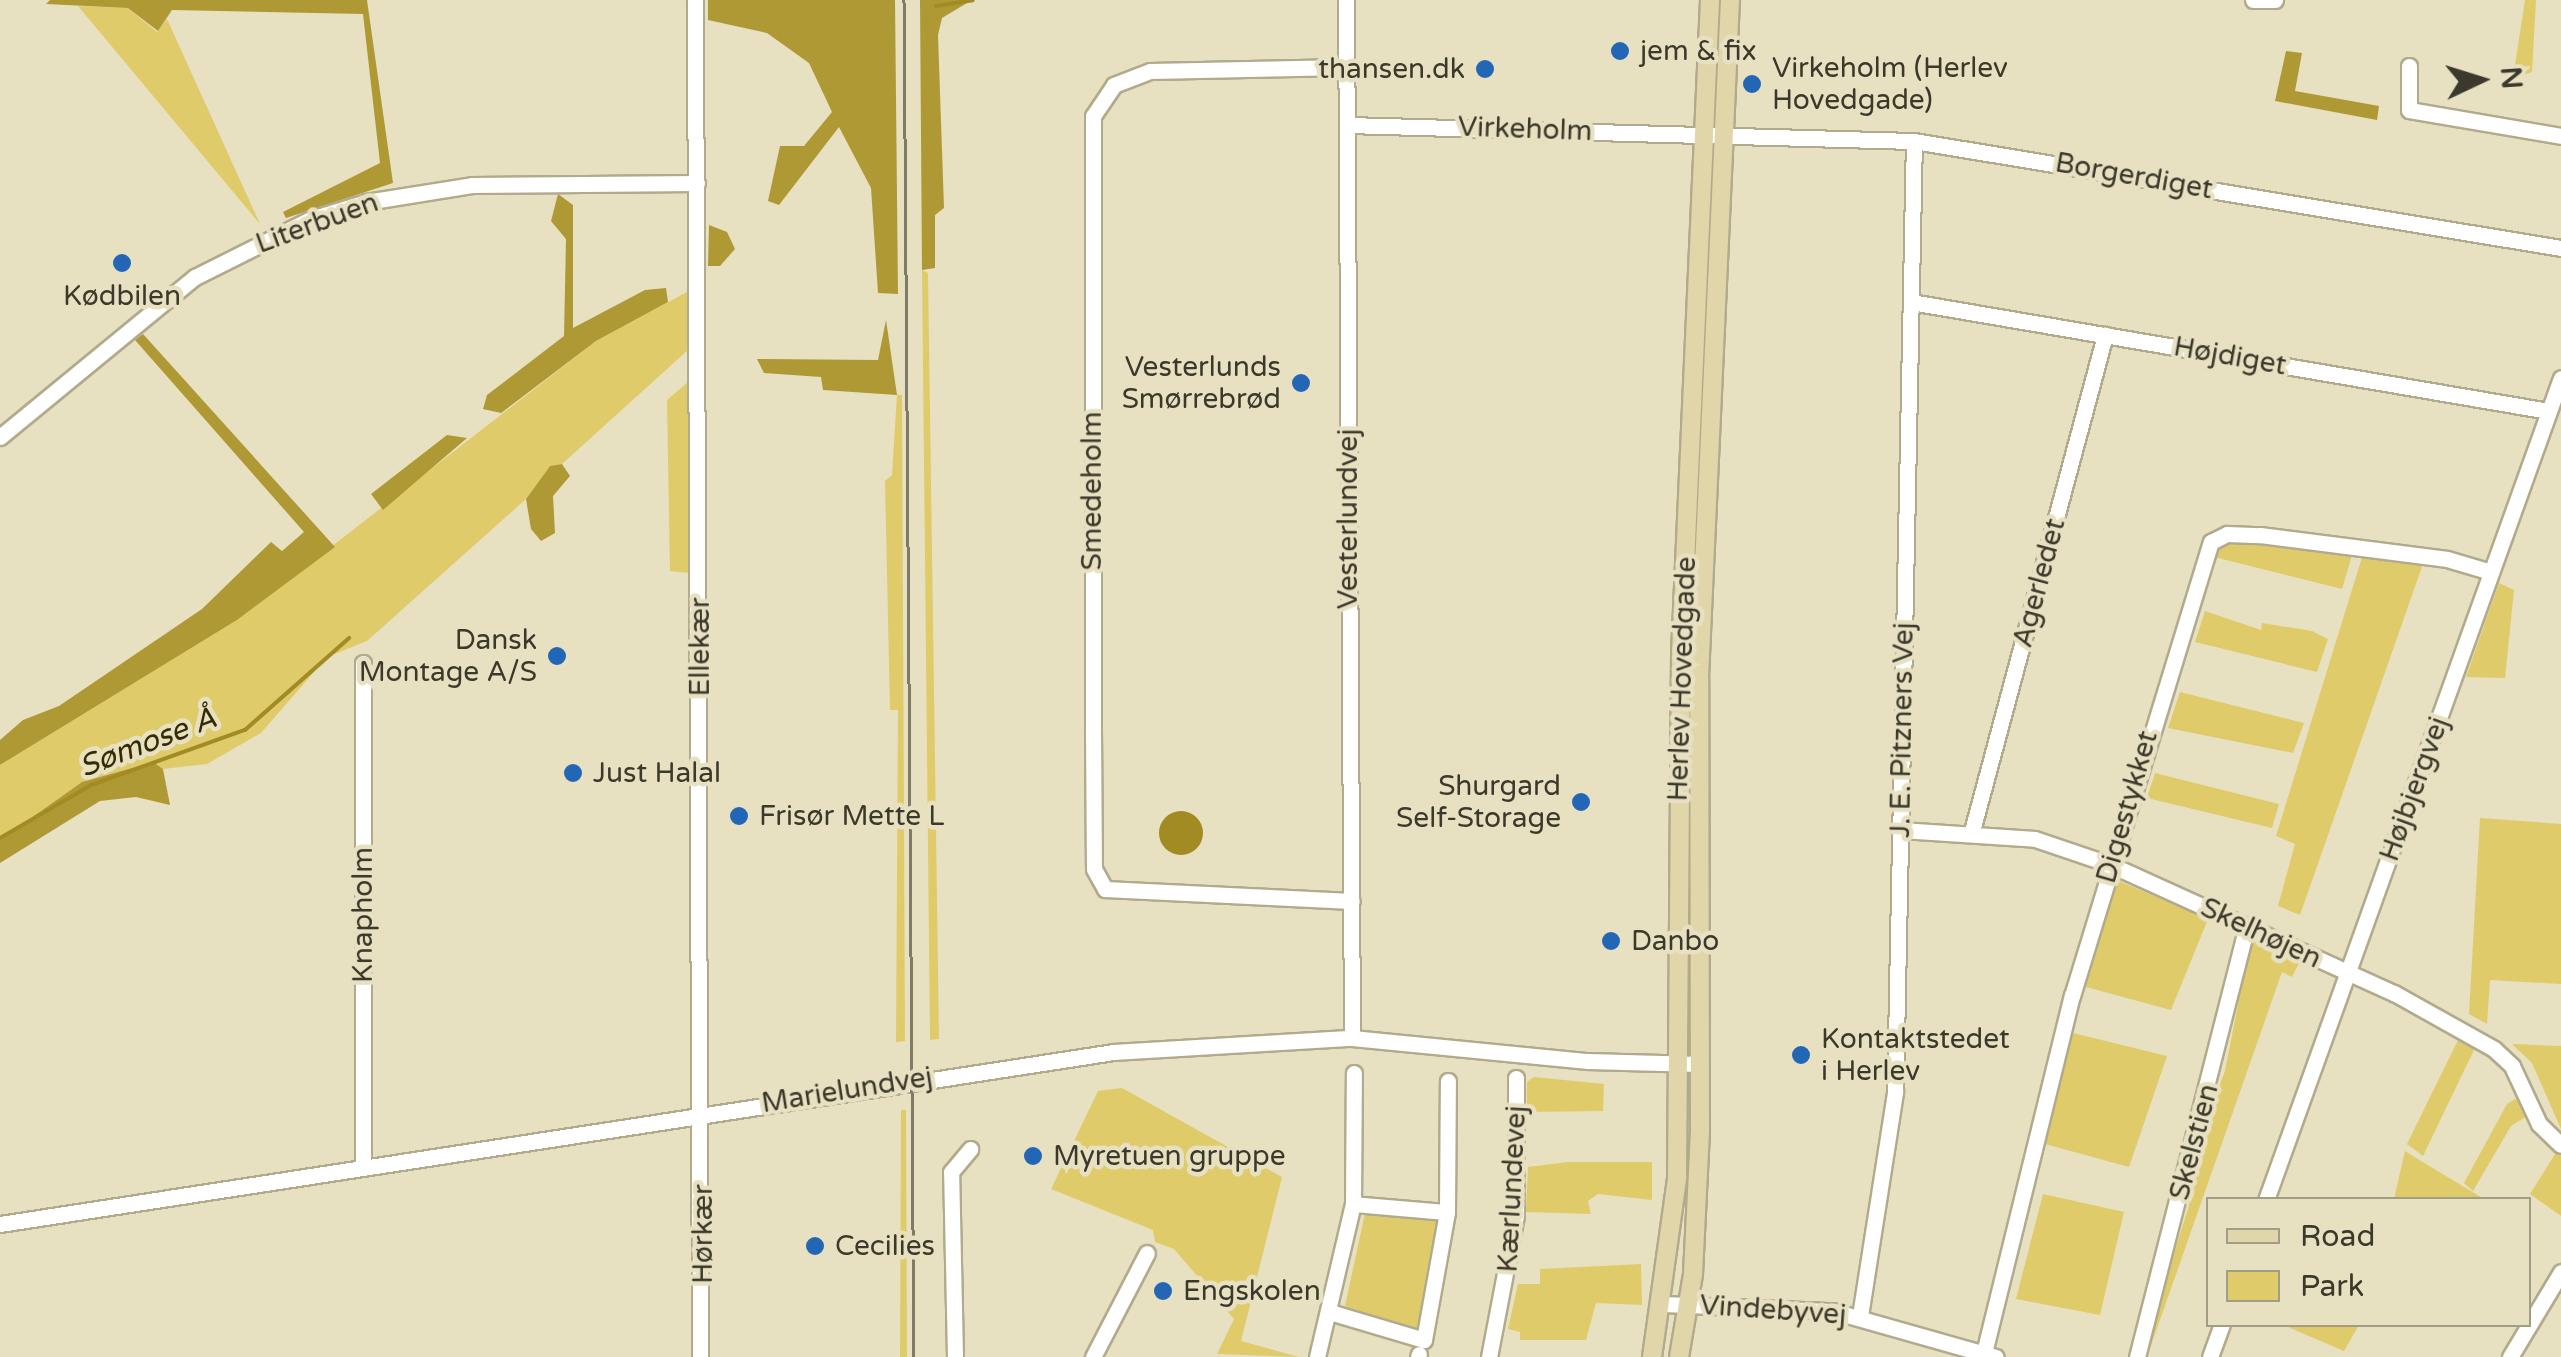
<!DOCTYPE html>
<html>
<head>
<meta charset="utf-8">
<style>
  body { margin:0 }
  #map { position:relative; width:2561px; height:1357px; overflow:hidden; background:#e7e0c1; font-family:"Varela Round",sans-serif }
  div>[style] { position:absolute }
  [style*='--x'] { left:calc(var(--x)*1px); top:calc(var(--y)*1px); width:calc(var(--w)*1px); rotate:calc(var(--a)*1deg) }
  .green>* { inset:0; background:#e0cb6b }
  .forest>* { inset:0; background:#af9934 }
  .water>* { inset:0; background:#a18b22 }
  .round { border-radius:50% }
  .stream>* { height:4px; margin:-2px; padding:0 2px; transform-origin:2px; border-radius:2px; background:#a18b22 }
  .roads { filter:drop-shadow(2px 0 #b1aa8c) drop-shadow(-2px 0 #b1aa8c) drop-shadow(0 2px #b1aa8c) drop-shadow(0 -2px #b1aa8c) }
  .minor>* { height:15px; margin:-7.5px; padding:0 7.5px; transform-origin:7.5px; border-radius:7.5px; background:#fff }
  .major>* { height:18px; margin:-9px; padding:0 9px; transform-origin:9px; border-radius:9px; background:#e0d6aa }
  .tram>* { height:2.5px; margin:-1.25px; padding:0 1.25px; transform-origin:1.25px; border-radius:1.25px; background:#7f7b67 }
  .dots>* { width:28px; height:28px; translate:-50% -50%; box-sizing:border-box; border:5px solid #e7e0c1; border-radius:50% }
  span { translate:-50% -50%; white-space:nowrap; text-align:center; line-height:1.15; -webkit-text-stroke:9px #e7e0c1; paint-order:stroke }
  .poi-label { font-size:28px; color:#3b382c }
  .left { translate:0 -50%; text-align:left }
  .right { translate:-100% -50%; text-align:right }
  .street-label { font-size:28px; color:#3b382c }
  .water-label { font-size:30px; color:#342b00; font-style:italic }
  .legend { position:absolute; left:2206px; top:1197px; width:325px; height:130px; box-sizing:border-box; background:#e7e0c1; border:2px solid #a29d85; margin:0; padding:12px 18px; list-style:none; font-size:30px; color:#3b382c }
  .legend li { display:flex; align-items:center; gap:20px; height:50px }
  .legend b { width:50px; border:2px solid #a29d85 }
  .north { position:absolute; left:2431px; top:30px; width:100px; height:100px; -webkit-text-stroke:8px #e7e0c1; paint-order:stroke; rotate:86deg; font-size:28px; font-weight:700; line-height:40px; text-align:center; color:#3b382c }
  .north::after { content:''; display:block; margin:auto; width:35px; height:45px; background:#3b382c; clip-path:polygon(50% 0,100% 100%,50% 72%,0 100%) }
</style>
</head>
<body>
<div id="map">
  <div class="green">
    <i style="clip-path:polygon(2525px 0,2536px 0,2532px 72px,2513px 78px)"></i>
    <i style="clip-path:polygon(78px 6px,128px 8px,157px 32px,167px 19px,260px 224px)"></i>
    <i style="clip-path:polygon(922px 270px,928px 273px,939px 1039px,930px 1040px)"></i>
    <i style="clip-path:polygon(687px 292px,688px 350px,562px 464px,550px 466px,526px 499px,367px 641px,327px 657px,261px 733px,207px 764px,163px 769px,152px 762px,82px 782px,0 840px,0 765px,237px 620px,596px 341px)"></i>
    <i style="clip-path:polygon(688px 382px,690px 573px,670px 571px,667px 400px)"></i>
    <i style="clip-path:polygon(897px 395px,902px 395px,905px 1041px,896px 1042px,898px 710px,890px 710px,885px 481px,892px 475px)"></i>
    <i style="clip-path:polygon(2235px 540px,2353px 552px,2342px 589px,2210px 556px)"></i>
    <i style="clip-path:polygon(2363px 554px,2424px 561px,2300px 915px,2278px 906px,2295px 844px,2276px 836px)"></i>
    <i style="clip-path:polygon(2499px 583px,2514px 590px,2505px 678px,2466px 677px)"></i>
    <i style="clip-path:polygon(2205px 611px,2261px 630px,2262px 623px,2312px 631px,2328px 639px,2317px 672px,2195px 642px)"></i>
    <i style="clip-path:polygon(2180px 692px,2304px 723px,2293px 753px,2168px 728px)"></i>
    <i style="clip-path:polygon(2155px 773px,2279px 804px,2272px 828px,2147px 798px)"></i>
    <i style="clip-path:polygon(2480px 818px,2561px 824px,2561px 984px,2490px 980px,2487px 1024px,2469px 1014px)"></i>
    <i style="clip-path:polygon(2114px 879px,2208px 919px,2171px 1010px,2086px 987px)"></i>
    <i style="clip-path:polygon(2251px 938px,2300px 961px,2292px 977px,2282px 972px,2147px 1357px,2141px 1357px,2188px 1209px,2202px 1150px,2197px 1145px,2225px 1071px)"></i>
    <i style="clip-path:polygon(2073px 1033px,2167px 1056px,2129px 1167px,2045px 1144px)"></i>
    <i style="clip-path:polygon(2459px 1038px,2475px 1048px,2423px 1156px,2407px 1144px)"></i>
    <i style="clip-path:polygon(2512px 1044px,2561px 1046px,2561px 1129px,2532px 1063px)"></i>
    <i style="clip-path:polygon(1534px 1077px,1604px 1084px,1603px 1111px,1527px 1112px,1527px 1082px)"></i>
    <i style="clip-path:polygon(1122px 1088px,1282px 1177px,1241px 1341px,1299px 1357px,1217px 1354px,1234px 1319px,1174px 1249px,1155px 1242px,1153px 1230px,1051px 1189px,1098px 1091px)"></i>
    <i style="clip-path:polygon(2520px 1096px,2527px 1116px,2511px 1126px,2473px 1191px,2464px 1183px,2507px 1104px)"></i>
    <i style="clip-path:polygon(901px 1110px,906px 1110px,907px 1357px,900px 1357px)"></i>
    <i style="clip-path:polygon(2405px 1151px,2421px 1161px,2484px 1199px,2394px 1199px)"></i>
    <i style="clip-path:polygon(2557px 1151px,2561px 1154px,2561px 1216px,2530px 1194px)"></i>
    <i style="clip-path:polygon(1568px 1162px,1652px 1162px,1652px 1200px,1598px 1194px,1588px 1201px,1591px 1214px,1526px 1212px,1528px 1167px)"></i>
    <i style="clip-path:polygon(2043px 1194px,2124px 1212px,2100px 1315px,2016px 1299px)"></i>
    <i style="clip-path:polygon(1365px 1213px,1438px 1219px,1419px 1333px,1345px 1306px)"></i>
    <i style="clip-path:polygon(1641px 1264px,1642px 1305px,1596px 1303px,1586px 1340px,1520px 1340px,1520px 1332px,1508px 1329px,1518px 1284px,1540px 1284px,1540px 1269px)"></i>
    <i style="clip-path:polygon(2283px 1325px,2359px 1324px,2359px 1325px,2344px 1351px)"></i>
  </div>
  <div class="forest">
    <i style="clip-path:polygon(50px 0,367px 0,393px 183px,286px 218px,283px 212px,380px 163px,363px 14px,172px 10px,158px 31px,128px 8px,46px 4px)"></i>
    <i style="clip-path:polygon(708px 0,895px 0,898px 294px,878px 293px,871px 188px,839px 127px,779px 205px,768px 201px,780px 146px,804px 146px,832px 112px,809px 63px,767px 33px,708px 20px)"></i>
    <i style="clip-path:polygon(920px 0,972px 0,942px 18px,938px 35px,944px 208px,935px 215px,935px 268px,922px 270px)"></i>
    <i style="clip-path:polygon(2286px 51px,2302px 53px,2295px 91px,2379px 106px,2377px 120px,2275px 101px)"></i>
    <i style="clip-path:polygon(558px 194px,573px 205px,573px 328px,645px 290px,666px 288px,668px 302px,596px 341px,501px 413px,483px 409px,487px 395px,564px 336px,566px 239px,551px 221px)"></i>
    <i style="clip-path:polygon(709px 225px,727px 232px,735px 249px,720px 266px,708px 266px)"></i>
    <i style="clip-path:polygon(886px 320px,897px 395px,823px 390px,821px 377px,764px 373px,757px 359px,878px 360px)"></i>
    <i style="clip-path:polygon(143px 334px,335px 547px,237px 620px,0 765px,0 740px,23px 720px,59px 706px,202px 609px,271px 542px,282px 551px,304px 532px,135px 340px)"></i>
    <i style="clip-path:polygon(447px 435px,467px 438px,383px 510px,371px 494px)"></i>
    <i style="clip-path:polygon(562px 464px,570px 476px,553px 496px,555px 533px,541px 541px,531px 529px,526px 499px,550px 466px)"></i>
    <i style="clip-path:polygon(153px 762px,163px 769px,170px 805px,136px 797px,100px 801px,0 863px,0 840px,82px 782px)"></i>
  </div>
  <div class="water">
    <i class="round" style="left:1159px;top:811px;width:44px;height:44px"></i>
  </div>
  <div class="stream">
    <i style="--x:936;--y:6;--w:37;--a:-9"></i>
    <i style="--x:0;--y:838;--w:105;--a:-30.2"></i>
    <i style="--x:91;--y:785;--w:164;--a:-19.7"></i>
    <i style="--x:245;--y:730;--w:139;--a:-41.5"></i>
  </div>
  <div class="roads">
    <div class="minor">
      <i style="--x:695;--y:0;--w:1357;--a:89.79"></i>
      <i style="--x:1346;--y:0;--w:1038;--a:89.67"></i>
      <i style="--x:2253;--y:0;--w:22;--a:0"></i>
      <i style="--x:2409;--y:66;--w:44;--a:90"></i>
      <i style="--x:2409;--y:110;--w:154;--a:9.7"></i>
      <i style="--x:1346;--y:67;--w:196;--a:178.8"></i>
      <i style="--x:1150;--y:71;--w:39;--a:159"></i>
      <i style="--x:1114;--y:85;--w:37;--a:124"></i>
      <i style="--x:1093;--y:116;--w:614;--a:90"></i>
      <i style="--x:1093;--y:730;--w:139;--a:89.6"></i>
      <i style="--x:1094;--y:869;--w:23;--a:61"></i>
      <i style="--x:1105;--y:889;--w:247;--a:2.8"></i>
      <i style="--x:1347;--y:125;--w:567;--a:1.62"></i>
      <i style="--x:1914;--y:141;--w:656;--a:9.39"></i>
      <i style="--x:1911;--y:302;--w:647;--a:9.7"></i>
      <i style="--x:0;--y:437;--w:252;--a:-39.4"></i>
      <i style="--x:195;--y:277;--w:130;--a:-26.6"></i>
      <i style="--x:311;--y:219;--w:58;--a:-17.2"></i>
      <i style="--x:366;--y:202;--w:107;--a:-9.1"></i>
      <i style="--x:472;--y:185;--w:225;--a:-0.5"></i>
      <i style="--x:363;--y:663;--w:503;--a:90"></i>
      <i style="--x:1901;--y:830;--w:134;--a:3.8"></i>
      <i style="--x:2035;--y:839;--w:78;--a:18.7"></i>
      <i style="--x:2109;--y:864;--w:313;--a:24.4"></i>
      <i style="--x:2394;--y:993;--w:115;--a:29.2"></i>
      <i style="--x:2494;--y:1049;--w:25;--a:43"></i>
      <i style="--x:2512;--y:1066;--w:64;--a:65"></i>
      <i style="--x:2539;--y:1124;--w:30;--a:44"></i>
      <i style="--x:1972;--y:831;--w:514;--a:-74.99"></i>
      <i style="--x:2266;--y:1200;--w:873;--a:-70.26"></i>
      <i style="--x:1353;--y:1204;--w:94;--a:4.9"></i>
      <i style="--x:0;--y:1224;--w:1126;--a:-8.78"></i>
      <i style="--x:1113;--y:1052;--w:239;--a:-3.4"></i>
      <i style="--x:1352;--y:1038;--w:237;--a:5.6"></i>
      <i style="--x:1588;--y:1061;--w:112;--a:1.5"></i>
      <i style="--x:1663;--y:1304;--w:170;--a:2.4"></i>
      <i style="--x:1833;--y:1311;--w:169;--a:15.8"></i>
      <i style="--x:1333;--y:1313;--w:95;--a:16.5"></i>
      <i style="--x:1424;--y:1340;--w:130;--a:-79.8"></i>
      <i style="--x:1447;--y:1212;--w:131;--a:-89.6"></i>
      <i style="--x:1860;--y:1316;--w:227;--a:-81.1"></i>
      <i style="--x:1895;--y:1092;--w:951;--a:-88.86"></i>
      <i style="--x:1984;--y:1353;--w:368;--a:-76.2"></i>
      <i style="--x:2072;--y:996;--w:475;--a:-73"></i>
      <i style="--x:2211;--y:542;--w:18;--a:-27"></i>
      <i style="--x:2227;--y:534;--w:33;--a:2"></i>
      <i style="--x:2260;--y:535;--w:189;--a:7.3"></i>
      <i style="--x:2447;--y:559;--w:46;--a:16.5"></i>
      <i style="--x:955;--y:1357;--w:185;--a:-91.2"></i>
      <i style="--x:951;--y:1172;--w:30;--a:-50"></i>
      <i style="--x:1093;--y:1357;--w:117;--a:-62.6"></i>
      <i style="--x:1317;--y:1357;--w:157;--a:-76.8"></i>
      <i style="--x:1353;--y:1204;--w:131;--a:-89.6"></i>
      <i style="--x:1418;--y:1357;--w:3;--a:-72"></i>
      <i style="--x:1489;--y:1357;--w:145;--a:-79.2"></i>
      <i style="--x:1516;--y:1215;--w:137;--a:-90"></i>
      <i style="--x:2137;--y:1357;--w:445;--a:-75.7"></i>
      <i style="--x:2210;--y:1357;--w:35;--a:-70"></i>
      <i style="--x:2510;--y:1357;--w:99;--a:-59"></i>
    </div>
    <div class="major">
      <i style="--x:1652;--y:1357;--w:181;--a:-82"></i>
      <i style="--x:1677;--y:1178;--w:524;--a:-89.56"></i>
      <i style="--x:1681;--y:654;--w:655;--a:-87.46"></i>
      <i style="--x:1679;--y:1357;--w:84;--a:-80.4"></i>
      <i style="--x:1693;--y:1274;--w:145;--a:-87.2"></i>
      <i style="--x:1700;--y:1129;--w:452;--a:-90.1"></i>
      <i style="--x:1699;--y:677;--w:678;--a:-87.38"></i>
    </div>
  </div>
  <div class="tram">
    <i style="--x:904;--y:0;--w:1357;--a:89.58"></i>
  </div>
  <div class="dots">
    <i style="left:1620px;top:51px;background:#2366b6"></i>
    <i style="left:1485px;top:69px;background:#2366b6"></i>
    <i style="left:1752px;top:84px;background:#2366b6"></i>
    <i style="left:122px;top:263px;background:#2366b6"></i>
    <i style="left:1301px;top:383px;background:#2366b6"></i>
    <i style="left:557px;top:656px;background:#2366b6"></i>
    <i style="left:573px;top:773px;background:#2366b6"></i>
    <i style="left:1581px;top:802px;background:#2366b6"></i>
    <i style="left:739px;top:816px;background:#2366b6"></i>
    <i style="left:1611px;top:941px;background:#2366b6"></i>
    <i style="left:1801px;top:1055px;background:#2366b6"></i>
    <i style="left:1033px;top:1156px;background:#2366b6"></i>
    <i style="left:815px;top:1246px;background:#2366b6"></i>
    <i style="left:1163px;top:1291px;background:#2366b6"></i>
  </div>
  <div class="poi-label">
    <span class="left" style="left:1640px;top:51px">jem &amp; fix</span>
    <span class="left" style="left:1772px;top:84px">Virkeholm (Herlev<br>Hovedgade)</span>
    <span class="right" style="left:1465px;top:69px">thansen.dk</span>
    <span style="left:122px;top:296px">Kødbilen</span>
    <span class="right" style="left:1281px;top:383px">Vesterlunds<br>Smørrebrød</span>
    <span class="right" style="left:537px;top:656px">Dansk<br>Montage A/S</span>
    <span class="left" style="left:593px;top:773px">Just Halal</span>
    <span class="right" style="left:1561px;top:802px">Shurgard<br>Self-Storage</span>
    <span class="left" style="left:759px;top:816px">Frisør Mette L</span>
    <span class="left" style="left:1631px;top:941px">Danbo</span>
    <span class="left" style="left:1821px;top:1055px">Kontaktstedet<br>i Herlev</span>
    <span class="left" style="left:1053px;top:1156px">Myretuen gruppe</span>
    <span class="left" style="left:835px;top:1246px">Cecilies</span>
    <span class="left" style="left:1183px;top:1291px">Engskolen</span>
  </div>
  <div class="street-label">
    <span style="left:1525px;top:129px;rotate:2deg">Virkeholm</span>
    <span style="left:2134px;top:176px;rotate:10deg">Borgerdiget</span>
    <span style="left:317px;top:223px;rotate:-20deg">Literbuen</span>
    <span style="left:2230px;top:356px;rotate:10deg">Højdiget</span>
    <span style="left:1092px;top:491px;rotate:-90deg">Smedeholm</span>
    <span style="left:1348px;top:519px;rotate:-90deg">Vesterlundvej</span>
    <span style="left:2039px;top:583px;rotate:-75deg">Agerledet</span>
    <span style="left:700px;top:647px;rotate:-90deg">Ellekær</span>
    <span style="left:1682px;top:679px;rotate:-88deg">Herlev Hovedgade</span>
    <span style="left:1902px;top:730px;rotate:-89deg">J. E. Pitzners Vej</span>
    <span style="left:2414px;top:789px;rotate:-70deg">Højbjergvej</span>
    <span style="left:2127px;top:807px;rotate:-74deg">Digestykket</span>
    <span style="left:363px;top:915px;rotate:-90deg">Knapholm</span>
    <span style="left:2261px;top:933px;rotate:25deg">Skelhøjen</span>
    <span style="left:847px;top:1090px;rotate:-9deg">Marielundvej</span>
    <span style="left:2194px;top:1142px;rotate:-75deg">Skelstien</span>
    <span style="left:1512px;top:1189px;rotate:-87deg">Kærlundevej</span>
    <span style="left:703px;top:1234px;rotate:-90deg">Hørkær</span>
    <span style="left:1773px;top:1310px;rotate:4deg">Vindebyvej</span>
  </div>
  <div class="water-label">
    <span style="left:148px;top:743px;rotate:-21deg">Sømose Å</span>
  </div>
  <ul class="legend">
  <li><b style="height:12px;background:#e0d6aa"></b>Road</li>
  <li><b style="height:28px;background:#e0cb6b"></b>Park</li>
  </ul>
  <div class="north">N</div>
</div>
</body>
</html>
